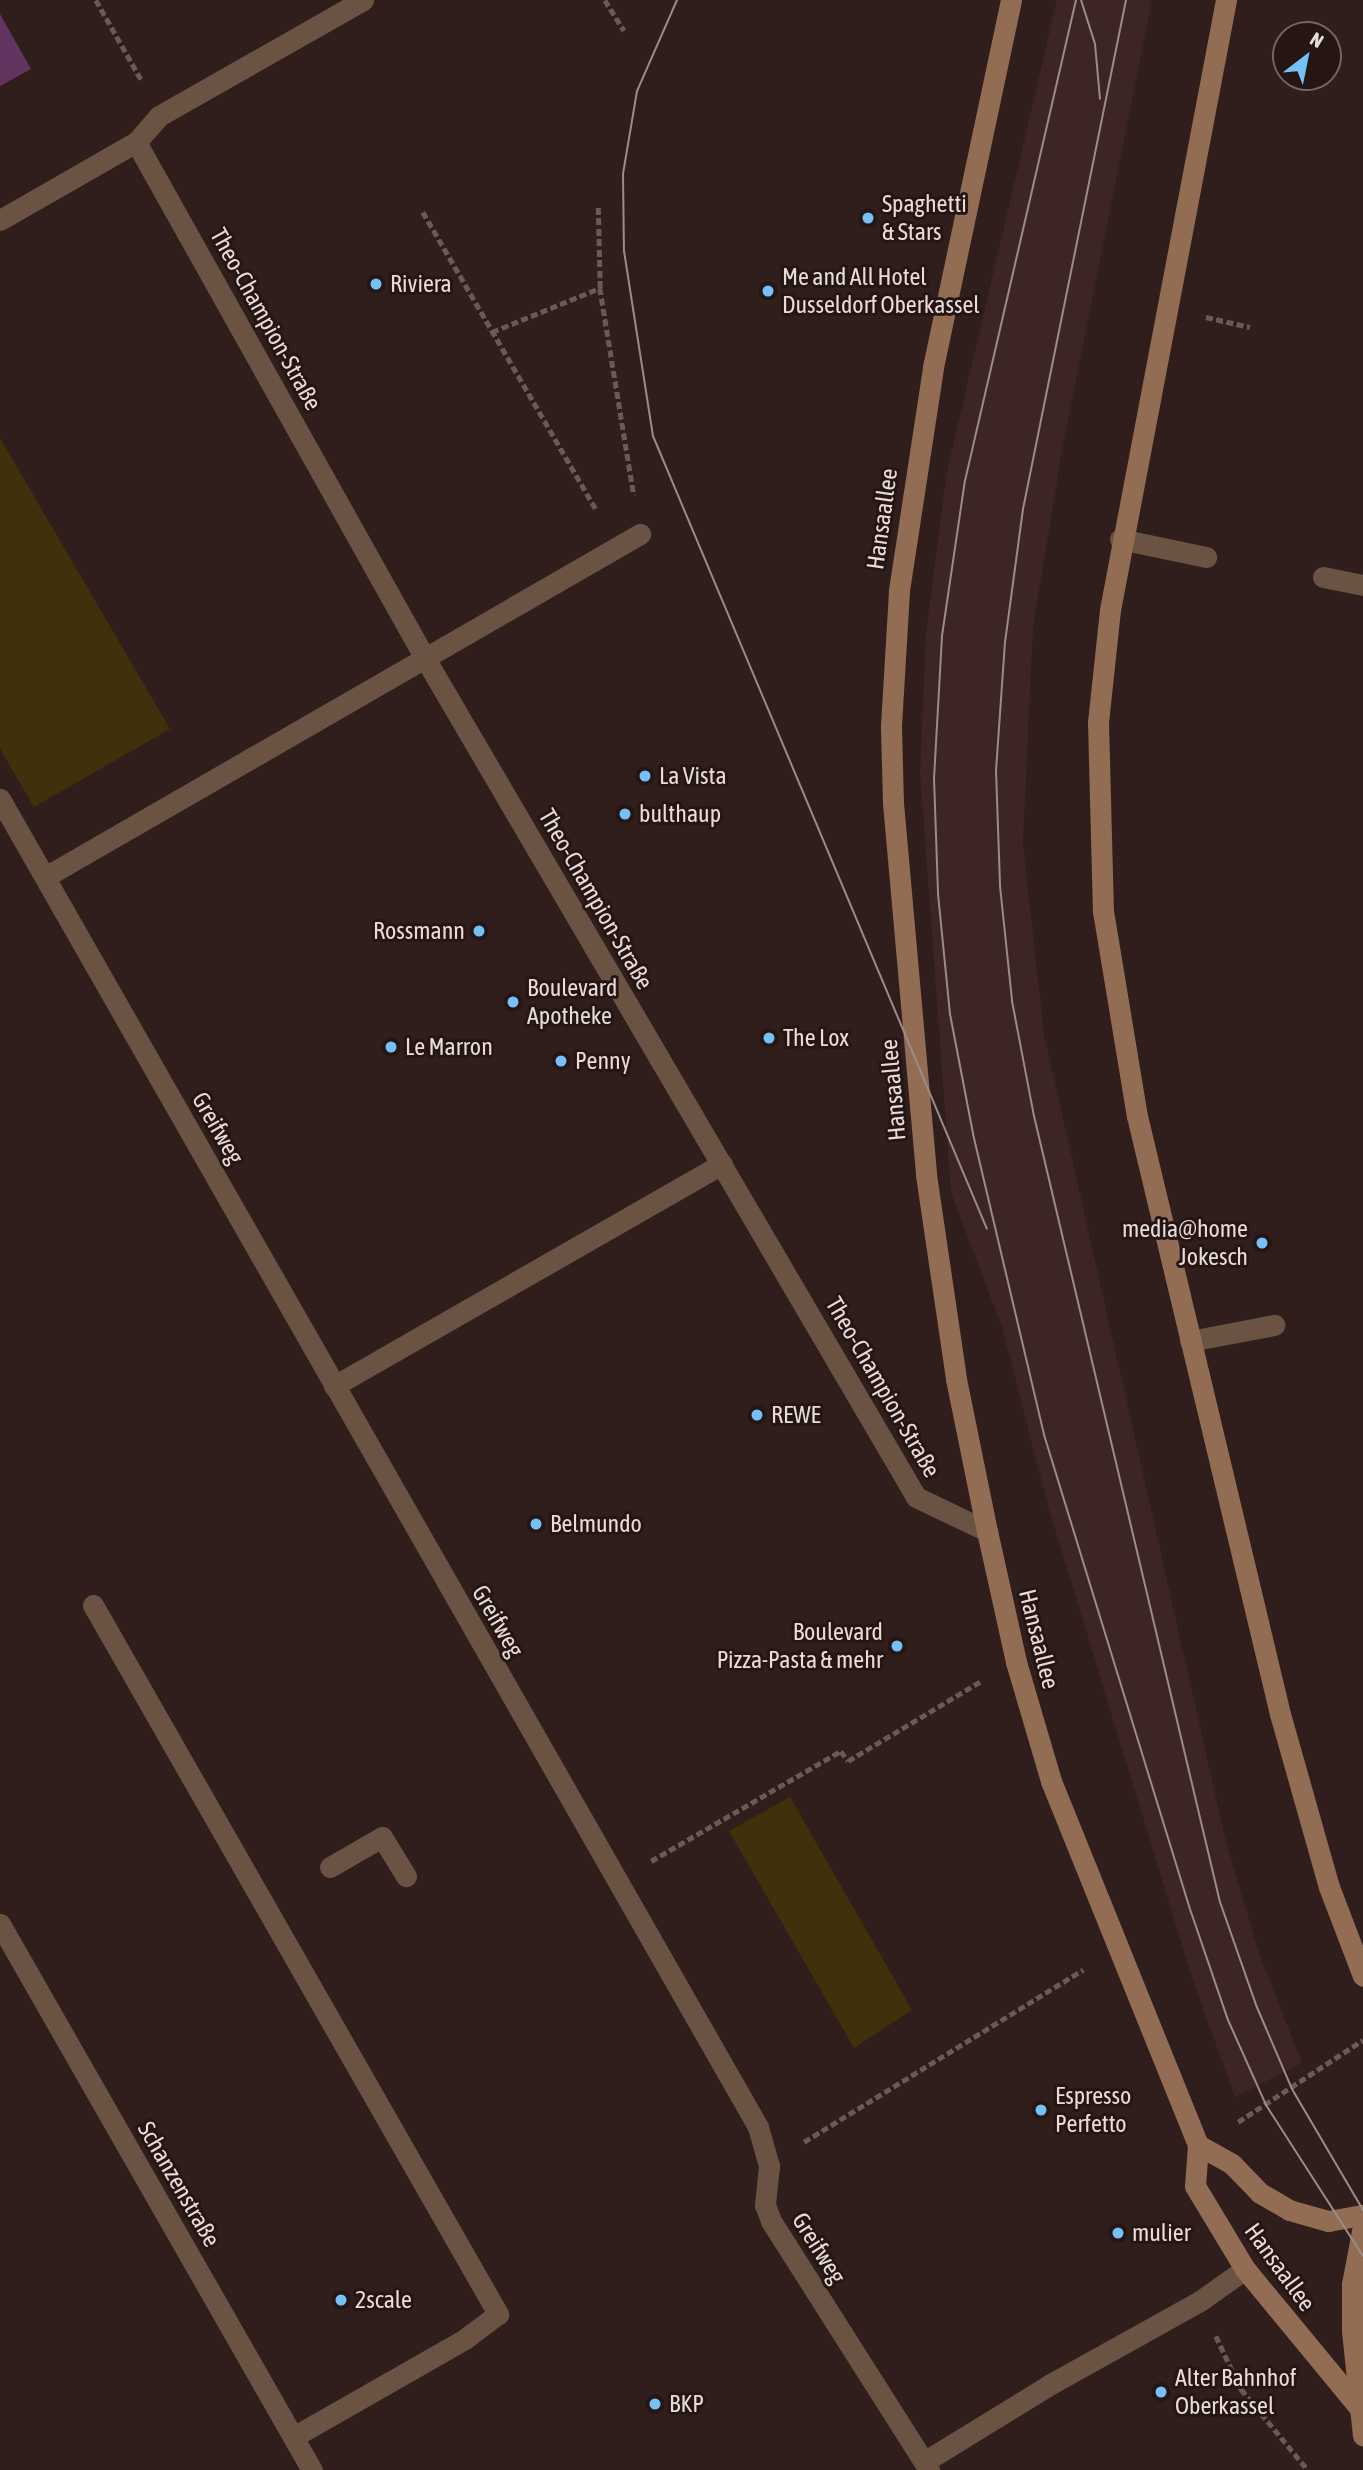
<!DOCTYPE html>
<html>
<head>
<meta charset="utf-8">
<style>
  body { margin:0 }
  #map { position:relative; width:1363px; height:2470px; overflow:hidden; background:#2f1e1c; font-family:"Asap Condensed",sans-serif }
  div>[style] { position:absolute }
  [style*='--x'] { left:calc(var(--x)*1px); top:calc(var(--y)*1px); width:calc(var(--w)*1px); rotate:calc(var(--a)*1deg) }
  .built>* { inset:0; background:#3c2523 }
  .green>* { inset:0; background:#40300c }
  .water>* { inset:0; background:#623560 }
  .path>* { height:4.5px; margin-top:-2.25px; transform-origin:0; background:repeating-linear-gradient(90deg,#695a58 0 7px,transparent 0 10.5px) }
  .lane>* { height:21px; margin:-10.5px; padding:0 10.5px; transform-origin:10.5px; border-radius:10.5px; background:#6a5343 }
  .street>* { height:21px; margin:-10.5px; padding:0 10.5px; transform-origin:10.5px; border-radius:10.5px; background:#6a5343 }
  .secondary>* { height:21px; margin:-10.5px; padding:0 10.5px; transform-origin:10.5px; border-radius:10.5px; background:#926d53 }
  .tram>* { height:2px; margin:-1px; padding:0 1px; transform-origin:1px; border-radius:1px; background:#9a8c8a }
  .dots>* { width:19px; height:19px; translate:-50% -50%; box-sizing:border-box; border:4px solid #251513; border-radius:50% }
  span { translate:-50% -50%; white-space:nowrap; text-align:center; line-height:1.15; -webkit-text-stroke:6px #251513; paint-order:stroke }
  .poi-label { font-size:24px; color:#e8dcdb }
  .left { translate:0 -50%; text-align:left }
  .right { translate:-100% -50%; text-align:right }
  .street-label { font-size:24px; color:#e8dcdb }
  .north { position:absolute; left:1272px; top:21px; width:70px; height:70px; box-sizing:border-box; background:#251513; border:2px solid #736563; border-radius:50%; rotate:32deg; font-size:19px; font-weight:700; line-height:28px; text-align:center; color:#e8dcdb }
  .north::after { content:''; display:block; margin:auto; width:24px; height:32px; background:#75c0f6; clip-path:polygon(50% 0,100% 100%,50% 72%,0 100%) }
</style>
</head>
<body>
<div id="map">
  <div class="built">
    <i style="clip-path:polygon(1057px 0,1152px 0,1063px 445px,1033px 627px,1023px 843px,1044px 1034px,1226px 1842px,1260px 1956px,1302px 2063px,1235px 2097px,1192px 1978px,1048px 1506px,1002px 1327px,951px 1193px,920px 772px,926px 632px,947px 471px)"></i>
  </div>
  <div class="green">
    <i style="clip-path:polygon(0 438px,170px 729px,34px 807px,0 749px)"></i>
    <i style="clip-path:polygon(790px 1797px,912px 2010px,854px 2048px,729px 1831px)"></i>
  </div>
  <div class="water">
    <i style="clip-path:polygon(0 14px,31px 69px,0 86px)"></i>
  </div>
  <div class="path">
    <i style="--x:96;--y:0;--w:93;--a:60.4"></i>
    <i style="--x:605;--y:0;--w:36;--a:58"></i>
    <i style="--x:423;--y:212;--w:346;--a:59.8"></i>
    <i style="--x:600;--y:288;--w:210;--a:80.7"></i>
    <i style="--x:1206;--y:317;--w:45;--a:12.8"></i>
    <i style="--x:492;--y:332;--w:117;--a:-22.2"></i>
    <i style="--x:600;--y:288;--w:83;--a:-91.4"></i>
    <i style="--x:651;--y:1861;--w:220;--a:-30.1"></i>
    <i style="--x:841;--y:1751;--w:12;--a:55"></i>
    <i style="--x:848;--y:1761;--w:155;--a:-31"></i>
    <i style="--x:1238;--y:2122;--w:149;--a:-33.3"></i>
    <i style="--x:804;--y:2142;--w:328;--a:-31.7"></i>
    <i style="--x:1216;--y:2336;--w:59;--a:64.7"></i>
    <i style="--x:1241;--y:2389;--w:105;--a:50.4"></i>
  </div>
  <div class="lane">
    <i style="--x:0;--y:220;--w:157;--a:-29.8"></i>
    <i style="--x:1120;--y:539;--w:88;--a:11.8"></i>
    <i style="--x:1323;--y:577;--w:41;--a:11.3"></i>
    <i style="--x:0;--y:799;--w:1529;--a:60.28"></i>
    <i style="--x:758;--y:2127;--w:41;--a:74.2"></i>
    <i style="--x:769;--y:2166;--w:39;--a:96"></i>
    <i style="--x:765;--y:2205;--w:17;--a:69"></i>
    <i style="--x:771;--y:2221;--w:295;--a:57.6"></i>
    <i style="--x:1190;--y:1341;--w:86;--a:-10.8"></i>
    <i style="--x:93;--y:1605;--w:817;--a:60.26"></i>
    <i style="--x:498;--y:2314;--w:41;--a:142.9"></i>
    <i style="--x:465;--y:2339;--w:198;--a:150.3"></i>
    <i style="--x:330;--y:1867;--w:60;--a:-30"></i>
    <i style="--x:382;--y:1837;--w:46;--a:58.4"></i>
    <i style="--x:924;--y:2462;--w:147;--a:-31.6"></i>
    <i style="--x:1049;--y:2385;--w:173;--a:-29.1"></i>
    <i style="--x:1200;--y:2301;--w:55;--a:-35.4"></i>
  </div>
  <div class="street">
    <i style="--x:363;--y:0;--w:235;--a:150.4"></i>
    <i style="--x:159;--y:116;--w:35;--a:131"></i>
    <i style="--x:136;--y:142;--w:594;--a:60.76"></i>
    <i style="--x:426;--y:660;--w:970;--a:59.65"></i>
    <i style="--x:916;--y:1497;--w:79;--a:25.6"></i>
    <i style="--x:45;--y:877;--w:687;--a:-29.96"></i>
    <i style="--x:334;--y:1386;--w:447;--a:-29.8"></i>
    <i style="--x:0;--y:1924;--w:629;--a:60.26"></i>
  </div>
  <div class="secondary">
    <i style="--x:1011;--y:0;--w:376;--a:102"></i>
    <i style="--x:933;--y:368;--w:226;--a:98.7"></i>
    <i style="--x:899;--y:591;--w:136;--a:93.4"></i>
    <i style="--x:891;--y:727;--w:76;--a:88.5"></i>
    <i style="--x:893;--y:803;--w:373;--a:84.9"></i>
    <i style="--x:926;--y:1175;--w:206;--a:81.6"></i>
    <i style="--x:956;--y:1379;--w:155;--a:78.5"></i>
    <i style="--x:987;--y:1531;--w:134;--a:77.5"></i>
    <i style="--x:1016;--y:1662;--w:124;--a:73.6"></i>
    <i style="--x:1051;--y:1781;--w:393;--a:68"></i>
    <i style="--x:1198;--y:2145;--w:41;--a:94.2"></i>
    <i style="--x:1195;--y:2186;--w:97;--a:58.9"></i>
    <i style="--x:1245;--y:2269;--w:185;--a:50.5"></i>
    <i style="--x:1226;--y:0;--w:621;--a:100.77"></i>
    <i style="--x:1110;--y:610;--w:113;--a:96.1"></i>
    <i style="--x:1098;--y:722;--w:189;--a:88.5"></i>
    <i style="--x:1103;--y:911;--w:208;--a:80.6"></i>
    <i style="--x:1137;--y:1116;--w:615;--a:76.55"></i>
    <i style="--x:1280;--y:1714;--w:180;--a:74.2"></i>
    <i style="--x:1329;--y:1887;--w:95;--a:69.1"></i>
    <i style="--x:1198;--y:2145;--w:39;--a:29"></i>
    <i style="--x:1232;--y:2164;--w:40;--a:46"></i>
    <i style="--x:1260;--y:2193;--w:34;--a:30"></i>
    <i style="--x:1289;--y:2210;--w:41;--a:15.8"></i>
    <i style="--x:1328;--y:2221;--w:36;--a:-10"></i>
    <i style="--x:1363;--y:2226;--w:59;--a:100.7"></i>
    <i style="--x:1352;--y:2284;--w:47;--a:90"></i>
    <i style="--x:1352;--y:2331;--w:105;--a:84"></i>
  </div>
  <div class="tram">
    <i style="--x:677;--y:0;--w:99;--a:113.7"></i>
    <i style="--x:637;--y:91;--w:84;--a:99.6"></i>
    <i style="--x:623;--y:174;--w:77;--a:89.3"></i>
    <i style="--x:624;--y:251;--w:187;--a:81.1"></i>
    <i style="--x:653;--y:436;--w:860;--a:67.16"></i>
    <i style="--x:1076;--y:0;--w:493;--a:103"></i>
    <i style="--x:965;--y:480;--w:158;--a:98.4"></i>
    <i style="--x:942;--y:636;--w:142;--a:93.2"></i>
    <i style="--x:934;--y:778;--w:116;--a:88"></i>
    <i style="--x:938;--y:894;--w:121;--a:84.3"></i>
    <i style="--x:950;--y:1014;--w:122;--a:79.1"></i>
    <i style="--x:973;--y:1134;--w:312;--a:76.7"></i>
    <i style="--x:1045;--y:1438;--w:496;--a:72.9"></i>
    <i style="--x:1191;--y:1912;--w:114;--a:71.1"></i>
    <i style="--x:1228;--y:2020;--w:93;--a:65.9"></i>
    <i style="--x:1266;--y:2105;--w:179;--a:57.3"></i>
    <i style="--x:1081;--y:0;--w:46;--a:72.3"></i>
    <i style="--x:1095;--y:44;--w:55;--a:84.8"></i>
    <i style="--x:1126;--y:0;--w:519;--a:101.44"></i>
    <i style="--x:1023;--y:509;--w:134;--a:97.7"></i>
    <i style="--x:1005;--y:642;--w:128;--a:94"></i>
    <i style="--x:996;--y:770;--w:116;--a:88"></i>
    <i style="--x:1000;--y:886;--w:116;--a:84"></i>
    <i style="--x:1012;--y:1001;--w:117;--a:79.2"></i>
    <i style="--x:1034;--y:1116;--w:808;--a:76.69"></i>
    <i style="--x:1220;--y:1902;--w:109;--a:70.7"></i>
    <i style="--x:1256;--y:2005;--w:91;--a:66.8"></i>
    <i style="--x:1292;--y:2089;--w:140;--a:59.6"></i>
  </div>
  <div class="dots">
    <i style="left:868px;top:218px;background:#75c0f6"></i>
    <i style="left:376px;top:284px;background:#75c0f6"></i>
    <i style="left:768px;top:291px;background:#75c0f6"></i>
    <i style="left:645px;top:776px;background:#75c0f6"></i>
    <i style="left:625px;top:814px;background:#75c0f6"></i>
    <i style="left:479px;top:931px;background:#75c0f6"></i>
    <i style="left:513px;top:1002px;background:#75c0f6"></i>
    <i style="left:769px;top:1038px;background:#75c0f6"></i>
    <i style="left:391px;top:1047px;background:#75c0f6"></i>
    <i style="left:561px;top:1061px;background:#75c0f6"></i>
    <i style="left:1262px;top:1243px;background:#75c0f6"></i>
    <i style="left:757px;top:1415px;background:#75c0f6"></i>
    <i style="left:536px;top:1524px;background:#75c0f6"></i>
    <i style="left:897px;top:1646px;background:#75c0f6"></i>
    <i style="left:1041px;top:2110px;background:#75c0f6"></i>
    <i style="left:1118px;top:2233px;background:#75c0f6"></i>
    <i style="left:341px;top:2300px;background:#75c0f6"></i>
    <i style="left:1161px;top:2392px;background:#75c0f6"></i>
    <i style="left:655px;top:2404px;background:#75c0f6"></i>
  </div>
  <div class="poi-label">
    <span class="left" style="left:882px;top:218px">Spaghetti<br>&amp; Stars</span>
    <span class="left" style="left:782px;top:291px">Me and All Hotel<br>Dusseldorf Oberkassel</span>
    <span class="left" style="left:390px;top:284px">Riviera</span>
    <span class="left" style="left:659px;top:776px">La Vista</span>
    <span class="left" style="left:639px;top:814px">bulthaup</span>
    <span class="right" style="left:465px;top:931px">Rossmann</span>
    <span class="left" style="left:527px;top:1002px">Boulevard<br>Apotheke</span>
    <span class="left" style="left:783px;top:1038px">The Lox</span>
    <span class="left" style="left:405px;top:1047px">Le Marron</span>
    <span class="left" style="left:575px;top:1061px">Penny</span>
    <span class="right" style="left:1248px;top:1243px">media@home<br>Jokesch</span>
    <span class="left" style="left:771px;top:1415px">REWE</span>
    <span class="left" style="left:550px;top:1524px">Belmundo</span>
    <span class="right" style="left:883px;top:1646px">Boulevard<br>Pizza-Pasta &amp; mehr</span>
    <span class="left" style="left:1055px;top:2110px">Espresso<br>Perfetto</span>
    <span class="left" style="left:1132px;top:2233px">mulier</span>
    <span class="left" style="left:355px;top:2300px">2scale</span>
    <span class="left" style="left:1175px;top:2392px">Alter Bahnhof<br>Oberkassel</span>
    <span class="left" style="left:669px;top:2404px">BKP</span>
  </div>
  <div class="street-label">
    <span style="left:266px;top:319px;rotate:61deg">Theo-Champion-Straße</span>
    <span style="left:882px;top:519px;rotate:-82deg">Hansaallee</span>
    <span style="left:596px;top:899px;rotate:60deg">Theo-Champion-Straße</span>
    <span style="left:893px;top:1090px;rotate:-95deg">Hansaallee</span>
    <span style="left:218px;top:1128px;rotate:60deg">Greifweg</span>
    <span style="left:883px;top:1387px;rotate:60deg">Theo-Champion-Straße</span>
    <span style="left:498px;top:1621px;rotate:60deg">Greifweg</span>
    <span style="left:1039px;top:1639px;rotate:76deg">Hansaallee</span>
    <span style="left:179px;top:2184px;rotate:60deg">Schanzenstraße</span>
    <span style="left:819px;top:2248px;rotate:58deg">Greifweg</span>
    <span style="left:1280px;top:2267px;rotate:54deg">Hansaallee</span>
  </div>
  <div class="north">N</div>
</div>
</body>
</html>
